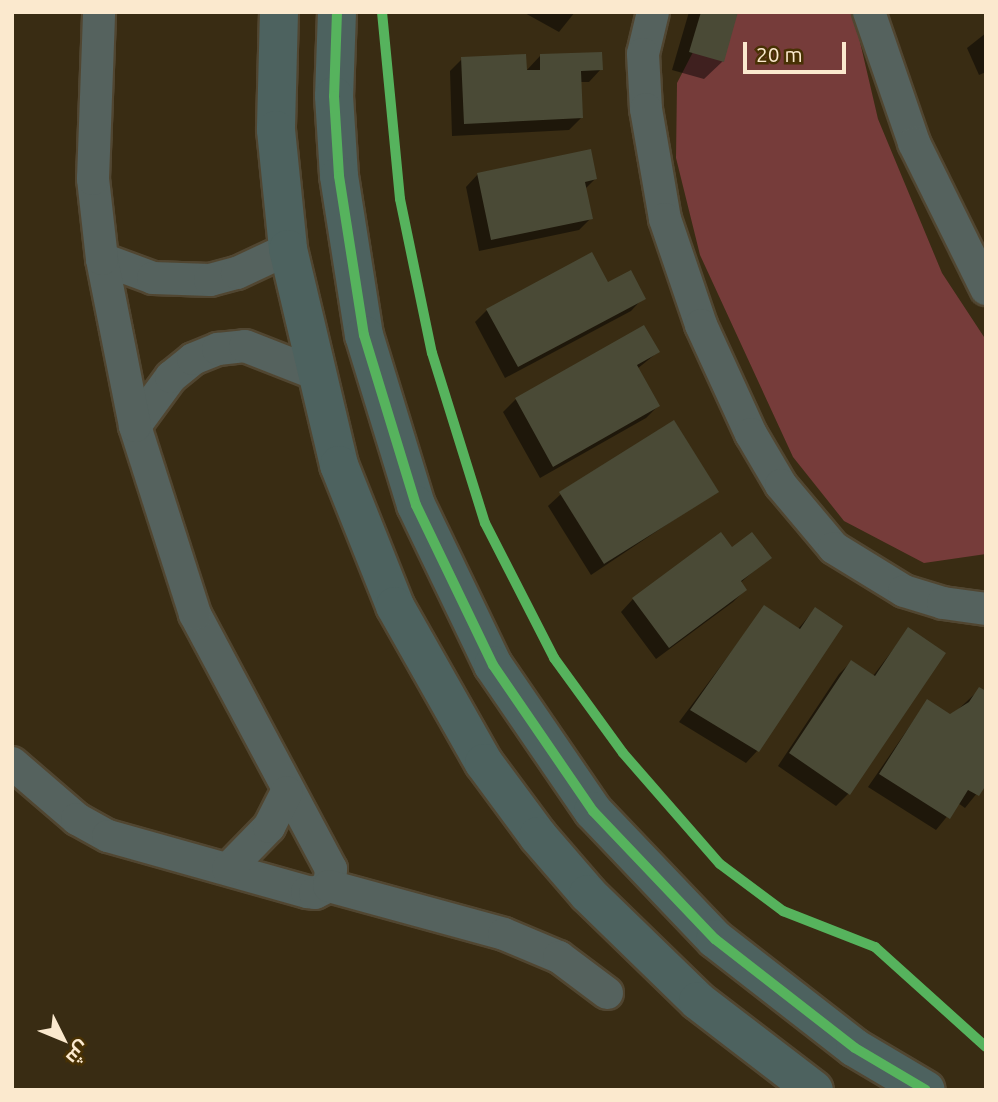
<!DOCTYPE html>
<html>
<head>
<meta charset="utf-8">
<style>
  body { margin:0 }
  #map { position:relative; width:998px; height:1102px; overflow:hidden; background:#392c13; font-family:Ubuntu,Cairo,sans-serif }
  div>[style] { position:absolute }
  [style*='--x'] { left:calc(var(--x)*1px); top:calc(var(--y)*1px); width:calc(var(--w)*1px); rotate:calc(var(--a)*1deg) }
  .green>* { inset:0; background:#763c3a }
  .shadow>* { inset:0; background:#0007 }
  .building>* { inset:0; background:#4a4a36 }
  .roads { filter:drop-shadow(2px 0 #514631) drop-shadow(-2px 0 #514631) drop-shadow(0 2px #514631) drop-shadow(0 -2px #514631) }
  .street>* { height:32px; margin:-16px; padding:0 16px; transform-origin:16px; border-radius:16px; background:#55625e }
  .secondary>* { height:38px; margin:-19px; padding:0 19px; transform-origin:19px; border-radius:19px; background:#4d625f }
  .cycleway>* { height:10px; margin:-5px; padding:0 5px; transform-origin:5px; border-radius:5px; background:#56b35d }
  span { translate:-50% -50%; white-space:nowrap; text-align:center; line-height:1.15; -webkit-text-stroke:5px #483104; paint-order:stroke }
  .frame { position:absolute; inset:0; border:14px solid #fbe9ce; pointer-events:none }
  .north { position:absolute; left:28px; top:1004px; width:70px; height:70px; -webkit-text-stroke:5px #483104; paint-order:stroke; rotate:133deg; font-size:19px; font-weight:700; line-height:28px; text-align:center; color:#fbe9ce }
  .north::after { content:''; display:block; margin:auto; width:24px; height:32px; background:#fbe9ce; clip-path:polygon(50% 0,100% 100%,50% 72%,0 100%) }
  .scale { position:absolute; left:743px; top:42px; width:103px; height:32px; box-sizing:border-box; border:4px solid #fbe9ce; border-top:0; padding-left:9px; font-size:21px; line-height:24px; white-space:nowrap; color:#fbe9ce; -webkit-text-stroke:5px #483104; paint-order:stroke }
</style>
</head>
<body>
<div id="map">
  <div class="green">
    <i style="clip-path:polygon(725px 12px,853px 12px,878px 119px,942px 273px,986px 340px,986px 554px,924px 563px,844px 521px,793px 457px,700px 255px,676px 158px,677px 83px,709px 21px)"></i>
  </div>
  <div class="shadow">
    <i style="clip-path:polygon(523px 12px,575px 12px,559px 32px)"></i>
    <i style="clip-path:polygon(689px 12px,736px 12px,723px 61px,704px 79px,672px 70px)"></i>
    <i style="clip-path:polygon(986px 33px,986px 72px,979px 75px,967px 48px)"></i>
    <i style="clip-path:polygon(540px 56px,601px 69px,589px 82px,580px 82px,581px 118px,569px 130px,452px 136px,450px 71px,462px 59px,526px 71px)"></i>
    <i style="clip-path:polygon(478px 174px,595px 179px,585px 189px,591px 218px,579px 230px,479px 251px,466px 187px)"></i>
    <i style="clip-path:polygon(608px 285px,643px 298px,631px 311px,505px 378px,475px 322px,487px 310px)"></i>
    <i style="clip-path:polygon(644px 328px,658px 352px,637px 369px,658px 406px,646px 418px,540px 478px,503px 412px,516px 399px)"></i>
    <i style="clip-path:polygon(717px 491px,591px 575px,548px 506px,561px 494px)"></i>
    <i style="clip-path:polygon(769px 558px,740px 583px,745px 590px,733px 602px,656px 659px,621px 612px,633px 599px)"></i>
    <i style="clip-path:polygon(764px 608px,798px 629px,815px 609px,758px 750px,746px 763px,679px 722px)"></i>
    <i style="clip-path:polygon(908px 630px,849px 793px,836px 806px,778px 766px,839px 674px,851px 662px,873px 676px)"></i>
    <i style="clip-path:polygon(980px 689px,986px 782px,965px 808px,958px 803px,936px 830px,868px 787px,927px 701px,950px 717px)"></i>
  </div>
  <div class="building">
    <i style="clip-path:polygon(701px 12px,738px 12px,724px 62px,689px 52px)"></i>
    <i style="clip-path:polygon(602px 52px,603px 70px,581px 71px,583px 118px,464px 124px,461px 57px,526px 54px,527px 70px,540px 70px,540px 54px)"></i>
    <i style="clip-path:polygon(591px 149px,597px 179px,585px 182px,593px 219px,491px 240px,477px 173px)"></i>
    <i style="clip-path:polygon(592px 252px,608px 282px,631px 270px,646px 299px,518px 367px,486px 309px)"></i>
    <i style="clip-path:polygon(644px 325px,660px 352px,637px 365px,660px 406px,553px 467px,515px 398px)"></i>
    <i style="clip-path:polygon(674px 420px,719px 492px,604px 564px,559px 492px)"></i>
    <i style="clip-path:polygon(721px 532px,732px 547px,752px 532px,772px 558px,741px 581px,747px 590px,669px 648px,632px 598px)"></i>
    <i style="clip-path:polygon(764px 605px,800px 629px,815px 607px,843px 626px,759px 752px,690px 710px)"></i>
    <i style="clip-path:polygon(908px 627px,946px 653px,850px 795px,789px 753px,851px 660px,875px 676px)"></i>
    <i style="clip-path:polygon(979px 687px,986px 691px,986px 785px,979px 796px,968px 790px,950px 819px,879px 774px,927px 699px,950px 714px,969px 702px)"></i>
  </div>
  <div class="roads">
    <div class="street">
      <i style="--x:653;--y:12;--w:43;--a:103.4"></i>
      <i style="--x:643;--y:54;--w:55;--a:86.9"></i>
      <i style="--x:646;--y:109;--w:112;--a:80.2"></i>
      <i style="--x:665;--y:219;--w:112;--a:71.2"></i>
      <i style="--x:701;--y:325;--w:120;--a:65.4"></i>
      <i style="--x:751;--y:434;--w:59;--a:59.5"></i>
      <i style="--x:781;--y:485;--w:82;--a:49.9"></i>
      <i style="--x:834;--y:548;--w:82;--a:31.6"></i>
      <i style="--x:904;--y:591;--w:41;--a:17.1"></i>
      <i style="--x:943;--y:603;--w:43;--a:7.9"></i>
      <i style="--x:869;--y:12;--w:139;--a:71"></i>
      <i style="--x:914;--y:143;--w:163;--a:63.7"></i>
      <i style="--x:102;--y:259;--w:54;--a:20.4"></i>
      <i style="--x:153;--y:278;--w:57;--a:2"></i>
      <i style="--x:210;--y:280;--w:28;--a:-15"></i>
      <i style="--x:237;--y:273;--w:56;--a:-25.2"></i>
      <i style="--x:135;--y:426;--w:61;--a:-53.7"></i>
      <i style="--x:171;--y:377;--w:28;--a:-39"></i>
      <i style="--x:193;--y:359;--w:27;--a:-22"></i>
      <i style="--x:218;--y:349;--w:27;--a:-6"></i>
      <i style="--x:245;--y:346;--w:74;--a:21.4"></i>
      <i style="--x:12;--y:763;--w:86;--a:40.7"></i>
      <i style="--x:77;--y:819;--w:35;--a:29"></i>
      <i style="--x:108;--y:836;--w:207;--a:15.7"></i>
      <i style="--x:307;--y:892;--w:8;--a:7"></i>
      <i style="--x:315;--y:893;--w:16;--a:-27"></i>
      <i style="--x:329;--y:886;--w:17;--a:-83"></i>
      <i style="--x:331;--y:869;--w:289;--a:-118.1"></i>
      <i style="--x:195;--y:614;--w:197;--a:-107.7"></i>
      <i style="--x:135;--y:426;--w:170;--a:-101.2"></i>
      <i style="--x:102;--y:259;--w:81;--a:-96.4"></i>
      <i style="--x:93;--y:179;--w:167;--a:-87.9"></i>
      <i style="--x:228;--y:869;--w:59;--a:-45.7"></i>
      <i style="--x:269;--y:827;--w:39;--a:-63"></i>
      <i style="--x:329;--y:886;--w:181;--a:15.3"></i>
      <i style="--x:504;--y:934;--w:60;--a:22.7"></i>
      <i style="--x:559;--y:957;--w:60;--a:36.9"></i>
    </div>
    <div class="secondary">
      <i style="--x:279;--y:12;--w:118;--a:91.5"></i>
      <i style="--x:276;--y:130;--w:120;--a:84.2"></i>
      <i style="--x:288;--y:249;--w:222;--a:76.7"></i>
      <i style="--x:339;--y:465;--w:152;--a:68.3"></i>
      <i style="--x:395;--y:606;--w:180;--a:60.5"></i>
      <i style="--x:484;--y:763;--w:91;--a:53.5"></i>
      <i style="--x:538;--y:836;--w:77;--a:49.2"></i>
      <i style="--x:588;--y:894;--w:153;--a:44.2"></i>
      <i style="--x:698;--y:1001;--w:146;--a:37.5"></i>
      <i style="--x:337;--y:12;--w:84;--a:92"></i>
      <i style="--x:334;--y:96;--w:80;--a:86.4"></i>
      <i style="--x:339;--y:176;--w:161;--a:81.1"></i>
      <i style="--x:364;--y:335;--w:178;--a:73"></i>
      <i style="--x:416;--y:505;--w:178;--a:64.3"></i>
      <i style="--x:493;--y:665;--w:177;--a:55.6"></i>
      <i style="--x:593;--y:811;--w:177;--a:46.4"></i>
      <i style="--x:715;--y:939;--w:177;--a:37.9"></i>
      <i style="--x:855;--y:1048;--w:82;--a:30.6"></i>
    </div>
  </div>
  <div class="cycleway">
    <i style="--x:337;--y:12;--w:84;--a:92"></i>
    <i style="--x:334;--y:96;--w:80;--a:86.4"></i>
    <i style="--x:339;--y:176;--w:161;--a:81.1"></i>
    <i style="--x:364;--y:335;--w:178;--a:73"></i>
    <i style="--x:416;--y:505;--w:178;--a:64.3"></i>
    <i style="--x:493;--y:665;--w:177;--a:55.6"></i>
    <i style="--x:593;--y:811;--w:177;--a:46.4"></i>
    <i style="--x:715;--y:939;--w:177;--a:37.9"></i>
    <i style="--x:855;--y:1048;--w:82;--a:30.6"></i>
    <i style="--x:382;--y:12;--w:188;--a:84.5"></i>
    <i style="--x:400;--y:199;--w:157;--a:78.3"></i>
    <i style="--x:432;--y:353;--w:178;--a:72.7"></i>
    <i style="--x:485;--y:523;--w:152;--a:62.9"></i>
    <i style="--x:554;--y:658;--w:117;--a:54"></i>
    <i style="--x:623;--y:753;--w:147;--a:48.9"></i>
    <i style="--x:720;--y:864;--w:79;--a:36.7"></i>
    <i style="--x:783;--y:911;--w:99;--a:21.4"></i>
    <i style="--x:875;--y:947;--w:149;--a:42"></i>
  </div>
  <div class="frame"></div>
  <div class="north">ش</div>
  <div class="scale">20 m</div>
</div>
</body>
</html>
